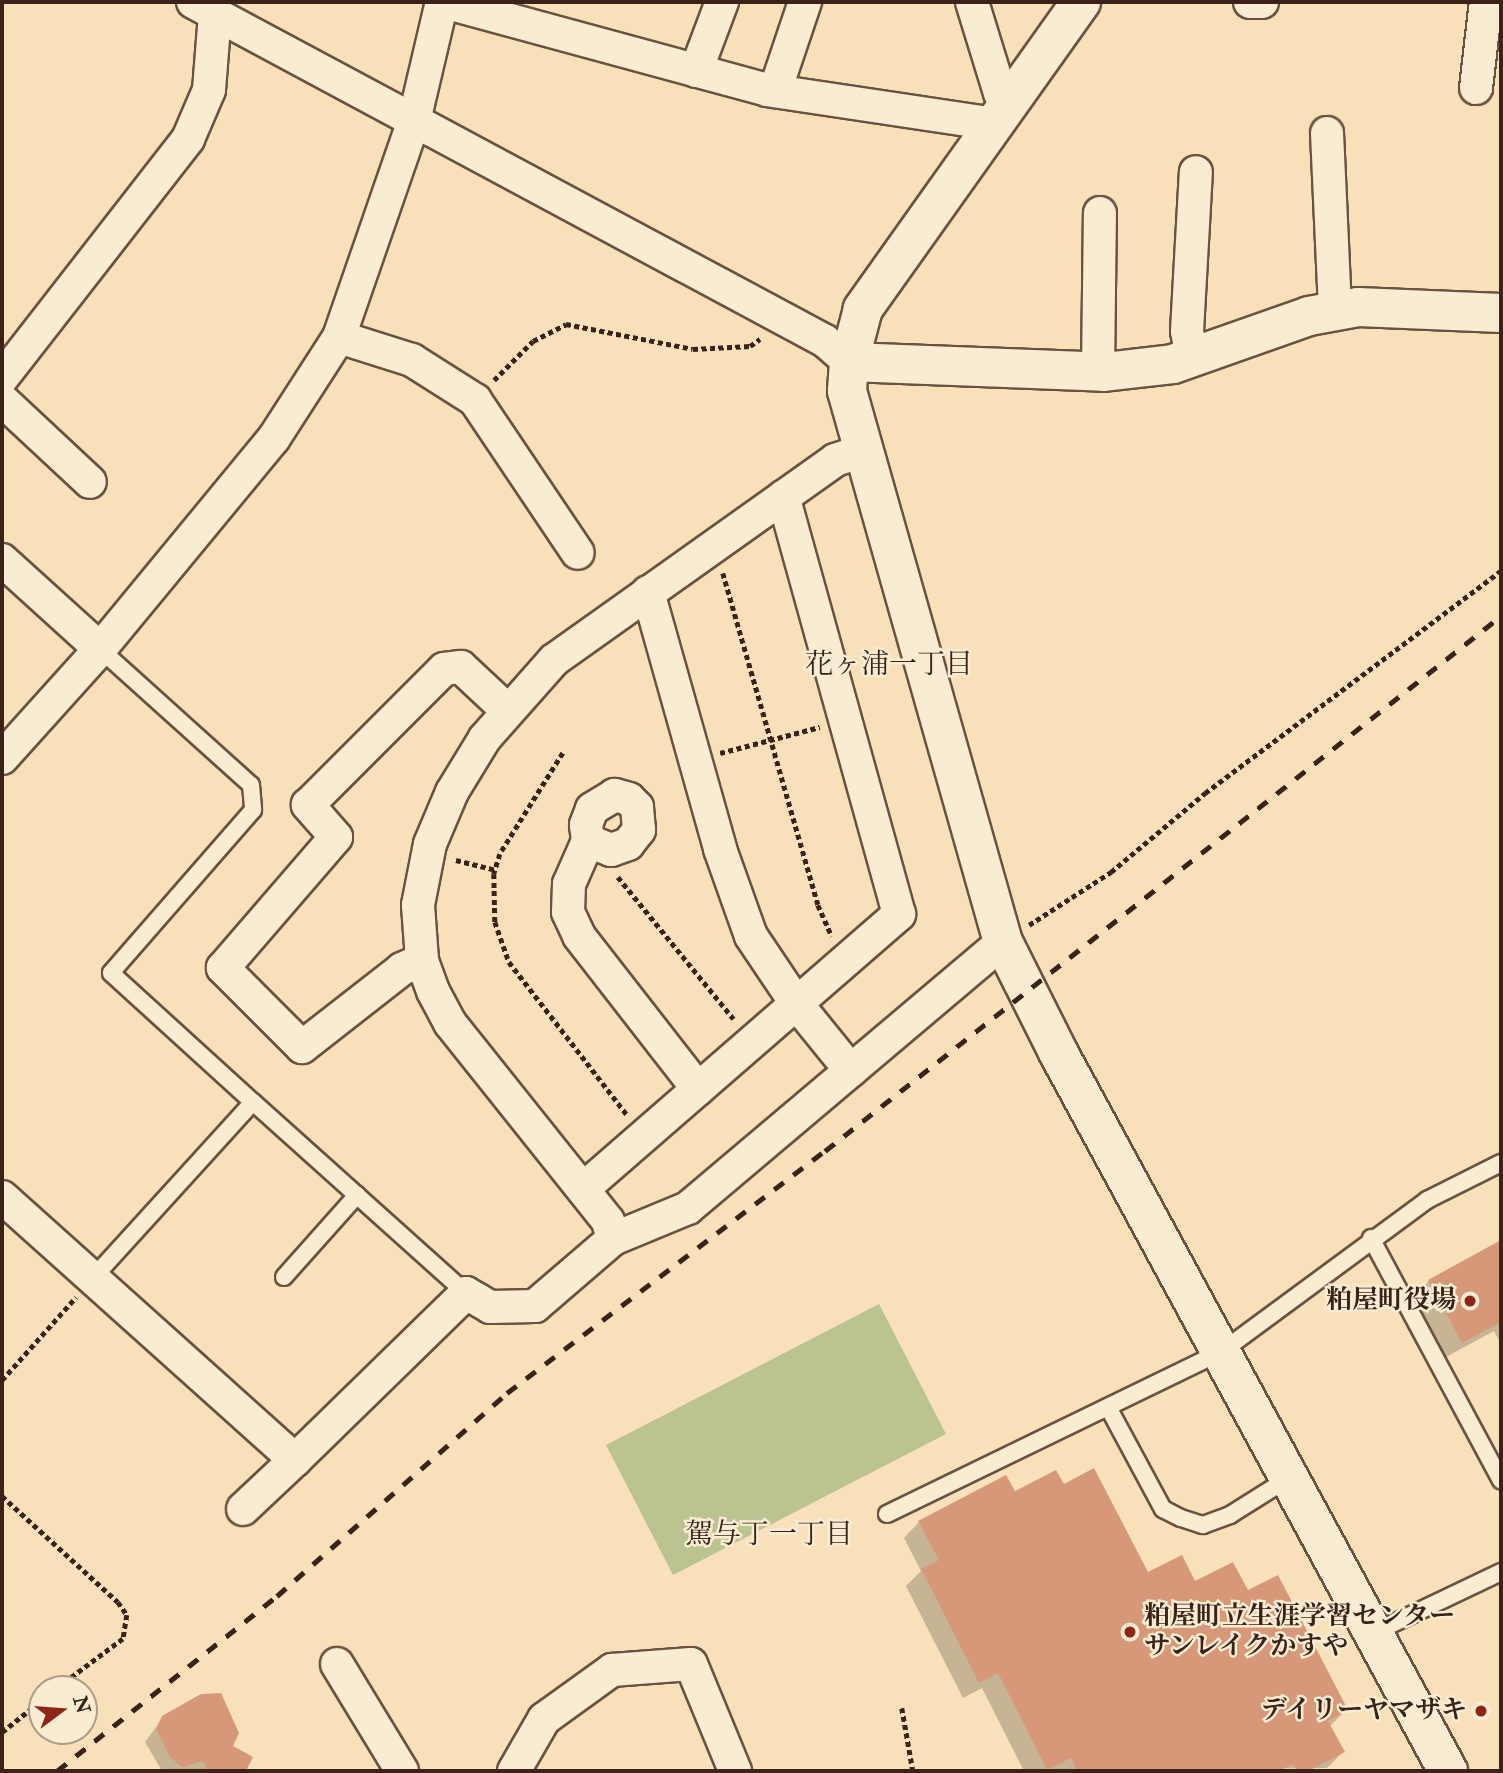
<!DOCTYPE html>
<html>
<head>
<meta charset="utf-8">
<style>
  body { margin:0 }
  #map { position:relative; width:1503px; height:1773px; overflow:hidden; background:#f8e1ba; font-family:"IM FELL Double Pica","Noto Serif JP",serif }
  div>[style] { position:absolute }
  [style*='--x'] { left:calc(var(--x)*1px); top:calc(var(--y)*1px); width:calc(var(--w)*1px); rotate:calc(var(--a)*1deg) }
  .green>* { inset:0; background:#bbc391 }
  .shadow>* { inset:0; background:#0003 }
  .building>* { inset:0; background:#d69879 }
  .path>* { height:4.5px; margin-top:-2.25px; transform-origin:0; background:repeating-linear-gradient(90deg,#3a2219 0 5px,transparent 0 8.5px) }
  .roads { filter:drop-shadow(2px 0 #6a5241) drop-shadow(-2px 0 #6a5241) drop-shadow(0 2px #6a5241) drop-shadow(0 -2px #6a5241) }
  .lane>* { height:16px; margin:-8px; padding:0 8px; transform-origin:8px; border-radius:8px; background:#faecd2 }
  .street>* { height:32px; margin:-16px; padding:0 16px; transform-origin:16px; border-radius:16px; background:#faecd2 }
  .secondary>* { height:38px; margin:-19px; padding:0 19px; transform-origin:19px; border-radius:19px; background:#faecd2 }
  .rail>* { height:5px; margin-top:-2.5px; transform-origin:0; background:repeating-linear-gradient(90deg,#3a2219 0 12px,transparent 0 24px) }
  .dots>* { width:19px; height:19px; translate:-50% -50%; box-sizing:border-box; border:4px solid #faecd2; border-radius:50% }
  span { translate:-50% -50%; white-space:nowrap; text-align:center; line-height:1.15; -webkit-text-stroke:5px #faecd2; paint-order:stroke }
  .poi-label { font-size:26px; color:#3a2219; font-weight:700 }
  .right { translate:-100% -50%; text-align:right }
  .left { translate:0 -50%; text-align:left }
  .neighbourhood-label { font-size:28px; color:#3a2219 }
  .frame { position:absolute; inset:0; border:4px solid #3a2219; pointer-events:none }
  .north { position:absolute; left:28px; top:1675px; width:70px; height:70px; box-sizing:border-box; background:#faecd2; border:2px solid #ad9b88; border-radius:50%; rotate:74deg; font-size:19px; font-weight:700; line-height:28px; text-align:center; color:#3a2219 }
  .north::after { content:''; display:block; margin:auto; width:24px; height:32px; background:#8f2418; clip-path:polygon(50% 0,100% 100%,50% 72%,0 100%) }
</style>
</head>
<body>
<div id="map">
  <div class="green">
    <i style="clip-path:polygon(879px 1304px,946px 1434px,673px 1575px,606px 1445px)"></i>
  </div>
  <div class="shadow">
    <i style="clip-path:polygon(1501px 1242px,1501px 1344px,1494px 1331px,1446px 1357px,1414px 1297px,1429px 1281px)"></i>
    <i style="clip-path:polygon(1063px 1486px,1147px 1574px,1247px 1593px,1346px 1710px,1329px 1727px,1343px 1752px,1327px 1768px,1024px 1771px,982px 1688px,963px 1698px,906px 1586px,921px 1571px,904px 1538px,919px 1522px,1014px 1494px)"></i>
    <i style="clip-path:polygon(163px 1718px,250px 1758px,244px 1771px,162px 1771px,145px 1742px)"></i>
  </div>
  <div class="building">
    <i style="clip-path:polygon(1501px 1240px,1501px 1322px,1462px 1343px,1428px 1280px)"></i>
    <i style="clip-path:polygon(1094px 1468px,1148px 1572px,1182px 1555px,1195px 1581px,1233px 1562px,1248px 1590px,1278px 1575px,1348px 1710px,1328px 1721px,1345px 1752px,1308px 1771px,1297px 1771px,1293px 1764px,1279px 1771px,1077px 1771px,1071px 1758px,1047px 1770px,998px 1673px,979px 1683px,921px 1569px,939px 1560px,918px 1521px,1006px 1475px,1015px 1491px,1056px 1470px,1064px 1484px)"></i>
    <i style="clip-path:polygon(221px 1693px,239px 1733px,233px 1746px,253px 1757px,246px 1771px,208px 1771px,203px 1761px,182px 1767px,170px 1757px,156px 1729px,162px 1716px,201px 1694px)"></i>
  </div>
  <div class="path">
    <i style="--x:494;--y:380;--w:55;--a:-45"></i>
    <i style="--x:533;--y:341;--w:37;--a:-27"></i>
    <i style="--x:566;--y:324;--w:129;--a:11.1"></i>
    <i style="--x:693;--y:349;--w:57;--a:-3"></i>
    <i style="--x:750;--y:346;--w:12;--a:-35"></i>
    <i style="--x:723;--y:573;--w:345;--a:74"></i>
    <i style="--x:818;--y:905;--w:34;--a:66"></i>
    <i style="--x:563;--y:753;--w:119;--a:122"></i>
    <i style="--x:500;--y:854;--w:21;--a:107"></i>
    <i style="--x:494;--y:874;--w:48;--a:88.8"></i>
    <i style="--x:495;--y:922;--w:42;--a:70.7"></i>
    <i style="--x:509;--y:962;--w:195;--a:52.3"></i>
    <i style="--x:720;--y:753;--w:103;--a:-14.6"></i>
    <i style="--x:456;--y:860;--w:41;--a:14"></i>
    <i style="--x:618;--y:877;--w:183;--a:50.8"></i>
    <i style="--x:1029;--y:925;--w:98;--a:-32.9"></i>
    <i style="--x:1111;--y:872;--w:123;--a:-40"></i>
    <i style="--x:1205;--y:793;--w:370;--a:-36.9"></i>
    <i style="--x:2;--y:1380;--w:111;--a:-48.3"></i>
    <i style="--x:2;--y:1496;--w:157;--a:42.4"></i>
    <i style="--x:118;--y:1602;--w:16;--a:55"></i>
    <i style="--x:127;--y:1615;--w:24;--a:99"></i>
    <i style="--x:123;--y:1639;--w:84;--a:143.3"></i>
    <i style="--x:902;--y:1708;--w:64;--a:80.1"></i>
    <i style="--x:2;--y:1732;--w:51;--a:-38.7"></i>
  </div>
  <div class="roads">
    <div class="lane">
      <i style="--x:100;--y:649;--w:203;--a:42"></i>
      <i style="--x:251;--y:785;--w:25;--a:85"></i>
      <i style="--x:253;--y:810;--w:216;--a:131.1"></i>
      <i style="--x:111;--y:973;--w:192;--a:42.3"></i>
      <i style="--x:1371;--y:1238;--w:275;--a:61.8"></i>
      <i style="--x:284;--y:1277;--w:110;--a:-48.3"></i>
      <i style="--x:92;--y:1279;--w:239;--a:-47.7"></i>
      <i style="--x:253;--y:1102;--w:286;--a:41.9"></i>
      <i style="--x:1108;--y:1407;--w:116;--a:61.7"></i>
      <i style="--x:1163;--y:1509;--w:20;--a:27"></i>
      <i style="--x:1181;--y:1518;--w:23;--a:18"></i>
      <i style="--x:1203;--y:1525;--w:29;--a:-20"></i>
      <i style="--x:1230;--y:1515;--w:70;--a:-32.1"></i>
      <i style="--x:887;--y:1514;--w:371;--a:-25.9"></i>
      <i style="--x:1221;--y:1352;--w:256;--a:-36.4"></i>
      <i style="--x:1427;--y:1200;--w:83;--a:-26.6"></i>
      <i style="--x:1373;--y:1633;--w:142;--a:-25.5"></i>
    </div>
    <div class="street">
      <i style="--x:193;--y:2;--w:717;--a:28.21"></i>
      <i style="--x:825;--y:341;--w:32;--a:41"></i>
      <i style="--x:444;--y:2;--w:335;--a:15.2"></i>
      <i style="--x:767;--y:90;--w:230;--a:8.5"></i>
      <i style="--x:972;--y:2;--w:95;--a:72.9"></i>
      <i style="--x:1000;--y:93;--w:14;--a:36"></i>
      <i style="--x:1250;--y:2;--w:12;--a:0"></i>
      <i style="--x:696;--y:71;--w:74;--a:-69.4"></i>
      <i style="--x:1476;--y:88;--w:87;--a:-83.4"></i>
      <i style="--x:775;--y:91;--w:94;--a:-71.4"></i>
      <i style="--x:1327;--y:133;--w:178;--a:87.4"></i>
      <i style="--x:339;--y:337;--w:77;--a:17.5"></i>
      <i style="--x:412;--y:360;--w:75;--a:32.4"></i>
      <i style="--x:475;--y:400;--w:184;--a:56.1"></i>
      <i style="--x:1192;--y:357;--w:26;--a:-101"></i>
      <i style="--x:1187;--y:331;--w:159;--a:-86.8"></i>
      <i style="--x:1098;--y:372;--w:159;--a:-89.3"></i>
      <i style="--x:2;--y:378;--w:303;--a:-52.1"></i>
      <i style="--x:188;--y:139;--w:53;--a:-66.8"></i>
      <i style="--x:209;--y:90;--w:76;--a:-85.5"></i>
      <i style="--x:2;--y:400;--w:120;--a:43"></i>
      <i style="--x:2;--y:560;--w:132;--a:42.2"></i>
      <i style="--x:648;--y:592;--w:267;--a:74.3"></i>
      <i style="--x:720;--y:849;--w:92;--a:70.4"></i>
      <i style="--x:751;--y:936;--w:81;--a:56.1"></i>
      <i style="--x:796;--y:1003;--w:87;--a:51"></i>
      <i style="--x:2;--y:758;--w:147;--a:-48"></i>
      <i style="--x:100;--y:649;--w:273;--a:-50.5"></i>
      <i style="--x:274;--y:438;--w:120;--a:-57.2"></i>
      <i style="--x:339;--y:337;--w:229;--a:-70.9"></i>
      <i style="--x:414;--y:121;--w:122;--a:-76.8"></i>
      <i style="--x:588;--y:841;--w:25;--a:21"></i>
      <i style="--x:611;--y:850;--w:18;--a:-19"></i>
      <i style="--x:628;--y:844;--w:18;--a:-52"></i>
      <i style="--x:639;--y:830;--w:23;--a:-95"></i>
      <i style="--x:637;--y:807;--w:11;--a:-135"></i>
      <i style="--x:629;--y:799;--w:15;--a:-164"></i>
      <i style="--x:615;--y:795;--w:27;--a:149"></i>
      <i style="--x:592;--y:809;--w:17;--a:111"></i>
      <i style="--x:586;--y:825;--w:16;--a:83"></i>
      <i style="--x:588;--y:841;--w:47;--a:113.8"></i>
      <i style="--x:569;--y:884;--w:28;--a:92"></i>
      <i style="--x:568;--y:912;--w:26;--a:65"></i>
      <i style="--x:579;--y:936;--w:194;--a:52.1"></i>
      <i style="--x:422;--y:960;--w:22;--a:156"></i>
      <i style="--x:402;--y:969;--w:127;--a:142"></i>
      <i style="--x:302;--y:1047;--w:112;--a:-135"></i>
      <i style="--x:223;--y:968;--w:173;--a:-49.2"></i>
      <i style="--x:336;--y:837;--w:43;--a:-131.2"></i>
      <i style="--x:308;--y:805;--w:192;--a:-45"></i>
      <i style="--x:444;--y:669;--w:17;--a:-7"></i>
      <i style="--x:461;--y:667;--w:63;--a:43.1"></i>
      <i style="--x:583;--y:1189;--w:419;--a:-41"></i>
      <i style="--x:899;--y:914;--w:433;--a:-105.5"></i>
      <i style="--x:2;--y:1197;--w:394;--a:41.9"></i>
      <i style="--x:295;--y:1460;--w:239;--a:-44.3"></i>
      <i style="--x:466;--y:1293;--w:28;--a:30"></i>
      <i style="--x:490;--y:1307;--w:45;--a:-1.3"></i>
      <i style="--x:535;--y:1306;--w:103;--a:-40.7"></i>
      <i style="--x:613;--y:1239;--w:81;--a:-22.5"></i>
      <i style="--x:688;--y:1208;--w:412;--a:-40.2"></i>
      <i style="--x:613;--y:1239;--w:19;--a:-106"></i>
      <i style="--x:608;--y:1221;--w:253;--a:-128.6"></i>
      <i style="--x:450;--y:1023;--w:36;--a:-118"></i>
      <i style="--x:433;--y:991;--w:33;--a:-110"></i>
      <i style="--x:422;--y:960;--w:55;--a:-94.2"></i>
      <i style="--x:418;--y:905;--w:62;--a:-78.9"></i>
      <i style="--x:430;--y:844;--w:56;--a:-67.1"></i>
      <i style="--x:452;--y:792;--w:63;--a:-58.6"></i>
      <i style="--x:485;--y:738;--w:104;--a:-48.5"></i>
      <i style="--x:554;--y:660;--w:345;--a:-35.4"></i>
      <i style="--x:835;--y:460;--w:29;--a:-18"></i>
      <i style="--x:243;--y:1509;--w:71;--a:-43.3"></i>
      <i style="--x:337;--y:1664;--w:125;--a:58.7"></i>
      <i style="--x:514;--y:1771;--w:60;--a:-60"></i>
      <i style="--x:544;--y:1719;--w:84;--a:-35.8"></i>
      <i style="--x:612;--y:1670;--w:79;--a:-4.3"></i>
      <i style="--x:691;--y:1664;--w:116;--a:67.6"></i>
    </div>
    <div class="secondary">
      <i style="--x:1081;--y:2;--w:377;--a:125.4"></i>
      <i style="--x:863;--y:309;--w:55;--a:104.8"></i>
      <i style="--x:849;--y:362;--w:29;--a:94"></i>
      <i style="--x:847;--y:391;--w:573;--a:74.19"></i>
      <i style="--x:1003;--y:942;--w:123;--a:63.4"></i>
      <i style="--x:1058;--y:1052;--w:818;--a:61.52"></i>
      <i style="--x:849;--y:362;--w:255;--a:2.2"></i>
      <i style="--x:1104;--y:372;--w:69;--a:-6.6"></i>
      <i style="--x:1173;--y:364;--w:144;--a:-19.4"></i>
      <i style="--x:1309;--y:316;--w:50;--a:-10.4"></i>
      <i style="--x:1358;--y:307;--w:143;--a:2.4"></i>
    </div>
  </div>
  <div class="rail">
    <i style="--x:57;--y:1771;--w:281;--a:-38.5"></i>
    <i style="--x:277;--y:1596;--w:307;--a:-41.4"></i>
    <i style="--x:507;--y:1393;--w:400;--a:-37.3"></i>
    <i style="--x:825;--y:1151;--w:862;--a:-38.36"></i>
  </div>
  <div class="dots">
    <i style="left:1470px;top:1301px;background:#8f2418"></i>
    <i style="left:1130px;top:1632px;background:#8f2418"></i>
    <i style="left:1481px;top:1711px;background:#8f2418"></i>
  </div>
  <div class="poi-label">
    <span class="right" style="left:1456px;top:1301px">粕屋町役場</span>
    <span class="left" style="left:1144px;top:1632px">粕屋町立生涯学習センター<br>サンレイクかすや</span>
    <span class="right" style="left:1467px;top:1711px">デイリーヤマザキ</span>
  </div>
  <div class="neighbourhood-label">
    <span style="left:889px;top:665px">花ヶ浦一丁目</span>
    <span style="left:769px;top:1535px">駕与丁一丁目</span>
  </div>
  <div class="frame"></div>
  <div class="north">N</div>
</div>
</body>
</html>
